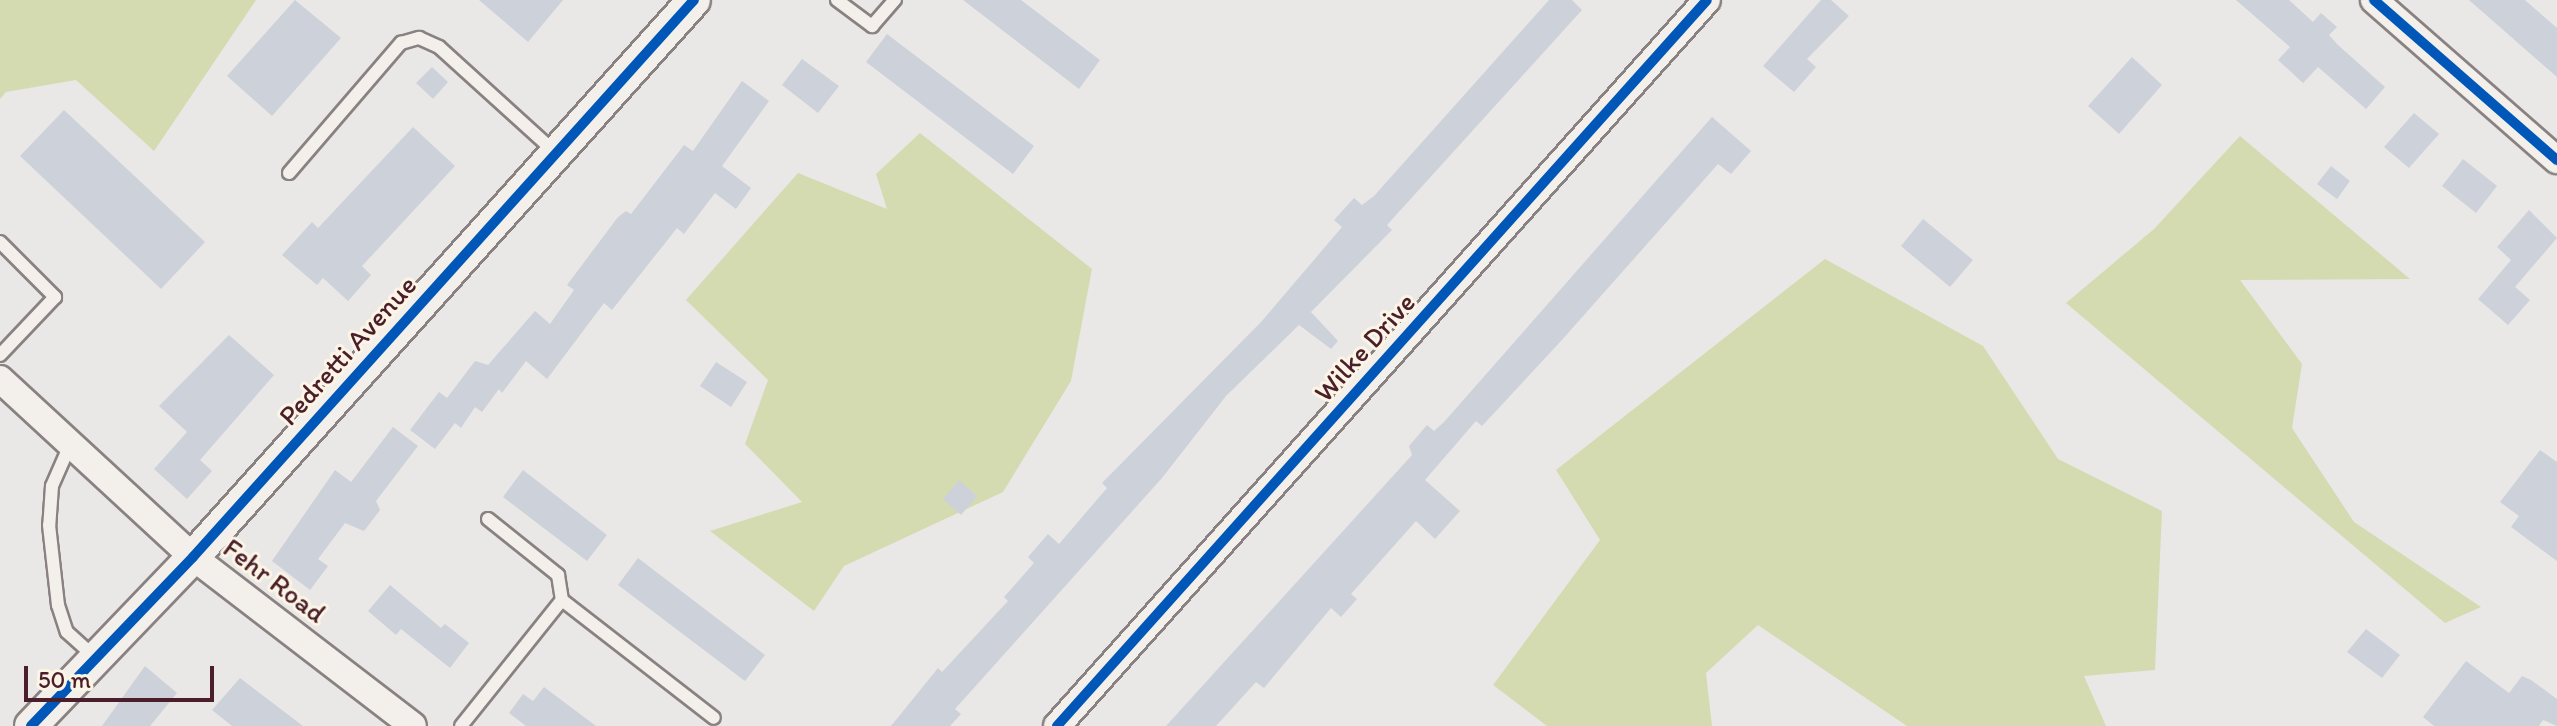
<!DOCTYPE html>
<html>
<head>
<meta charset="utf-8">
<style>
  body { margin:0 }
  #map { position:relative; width:2557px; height:726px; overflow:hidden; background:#e9e8e6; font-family:Itim,sans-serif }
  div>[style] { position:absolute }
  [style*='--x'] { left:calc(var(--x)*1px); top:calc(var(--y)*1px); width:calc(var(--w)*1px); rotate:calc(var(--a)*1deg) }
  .green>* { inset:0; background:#d5dbb0 }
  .building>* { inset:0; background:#cdd1d9 }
  .roads { filter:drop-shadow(2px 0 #8a8182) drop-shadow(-2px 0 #8a8182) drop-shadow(0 2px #8a8182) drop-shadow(0 -2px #8a8182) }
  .service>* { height:12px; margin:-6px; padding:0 6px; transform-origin:6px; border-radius:6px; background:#f3f0eb }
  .minor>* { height:26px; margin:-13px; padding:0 13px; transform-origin:13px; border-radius:13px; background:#f3f0eb }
  .tertiary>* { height:32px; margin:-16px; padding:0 16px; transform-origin:16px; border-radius:16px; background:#f3f0eb }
  .cycleway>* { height:10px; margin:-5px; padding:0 5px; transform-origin:5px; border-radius:5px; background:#0057b8 }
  span { translate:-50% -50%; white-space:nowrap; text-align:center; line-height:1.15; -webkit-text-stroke:6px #fcf5e5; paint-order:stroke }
  .street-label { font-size:28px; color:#4a1f2b }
  .scale { position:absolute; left:24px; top:666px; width:190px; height:36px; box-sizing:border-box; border:4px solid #4a1f2b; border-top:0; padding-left:10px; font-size:24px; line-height:28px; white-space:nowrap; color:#4a1f2b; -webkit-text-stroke:6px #fcf5e5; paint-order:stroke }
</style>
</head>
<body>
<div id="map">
  <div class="green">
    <i style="clip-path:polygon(0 0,256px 0,154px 151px,76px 80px,6px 92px,0 99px)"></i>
    <i style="clip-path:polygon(920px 133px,1092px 269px,1071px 381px,1003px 492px,844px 566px,814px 611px,710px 531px,802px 502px,745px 444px,768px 380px,686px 300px,798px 173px,887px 209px,876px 174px)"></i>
    <i style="clip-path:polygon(2240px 136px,2410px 279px,2240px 280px,2302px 364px,2292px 428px,2354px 522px,2481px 607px,2445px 623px,2066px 303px,2154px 229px)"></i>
    <i style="clip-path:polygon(1825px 259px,1983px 346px,2058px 459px,2162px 511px,2155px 670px,2084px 676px,2106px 726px,1907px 726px,1758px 625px,1706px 673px,1712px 726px,1547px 726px,1493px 685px,1600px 540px,1556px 470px)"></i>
  </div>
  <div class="building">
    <i style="clip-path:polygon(295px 0,341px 38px,272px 116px,227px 76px)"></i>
    <i style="clip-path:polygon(479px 0,563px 0,528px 42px)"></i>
    <i style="clip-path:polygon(963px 0,1021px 0,1100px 60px,1079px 89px)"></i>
    <i style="clip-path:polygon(1549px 0,1572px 0,1582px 10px,1387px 225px,1392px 230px,1311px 312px,1338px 341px,1331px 349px,1299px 325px,1226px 396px,1162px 478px,955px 709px,961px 714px,950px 726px,891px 726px,938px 668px,942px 672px,1008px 601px,1004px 597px,1034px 563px,1028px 557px,1048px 534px,1059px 544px,1107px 488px,1102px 483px,1262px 321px,1342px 227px,1334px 220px,1354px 198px,1362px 205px,1374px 196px)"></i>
    <i style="clip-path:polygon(1821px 0,1831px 0,1849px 16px,1807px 59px,1816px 67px,1794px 92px,1763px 66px)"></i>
    <i style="clip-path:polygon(2236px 0,2289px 0,2313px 22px,2321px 13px,2337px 27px,2329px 35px,2338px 45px,2385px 87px,2366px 109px,2318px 67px,2303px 83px,2278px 60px,2290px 47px)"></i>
    <i style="clip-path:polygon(2469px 0,2525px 0,2557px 28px,2557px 77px)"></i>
    <i style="clip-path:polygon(887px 34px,1034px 146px,1013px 174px,866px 62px)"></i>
    <i style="clip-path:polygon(2132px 57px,2162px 85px,2119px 134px,2088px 106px)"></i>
    <i style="clip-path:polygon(802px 59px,839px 86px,818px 113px,782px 85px)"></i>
    <i style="clip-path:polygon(432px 67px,448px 82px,433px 99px,416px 83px)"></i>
    <i style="clip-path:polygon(742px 81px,769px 101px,722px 166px,751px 188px,736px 209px,715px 193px,684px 234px,677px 228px,612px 310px,604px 303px,547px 379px,526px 361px,502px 393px,499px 389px,482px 412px,475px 407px,461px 428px,455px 423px,435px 449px,410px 430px,439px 392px,447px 398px,475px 361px,488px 365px,535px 311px,550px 324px,574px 290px,567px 285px,618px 217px,626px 211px,631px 214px,684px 145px,693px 151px)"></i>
    <i style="clip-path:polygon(64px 110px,205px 242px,161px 289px,20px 156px)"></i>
    <i style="clip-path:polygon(2414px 113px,2439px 134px,2409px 168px,2384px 147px)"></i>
    <i style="clip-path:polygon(1712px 117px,1751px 151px,1731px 174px,1718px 164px,1561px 341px,1482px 426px,1476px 421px,1425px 480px,1460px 511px,1435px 539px,1416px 521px,1351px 594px,1357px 599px,1341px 617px,1331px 608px,1264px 688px,1256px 682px,1216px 726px,1166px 726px,1412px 455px,1409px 446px,1427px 425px,1434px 431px,1444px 422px)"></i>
    <i style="clip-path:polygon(413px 127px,455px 166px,362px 266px,371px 275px,348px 301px,323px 278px,317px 285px,282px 255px,312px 222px,318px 228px)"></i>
    <i style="clip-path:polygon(2463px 159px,2497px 186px,2476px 213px,2442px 186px)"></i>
    <i style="clip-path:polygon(2331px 166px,2350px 181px,2337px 199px,2317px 184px)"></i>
    <i style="clip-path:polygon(2529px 210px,2557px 238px,2515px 287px,2530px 300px,2508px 325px,2478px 299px,2511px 260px,2497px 247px)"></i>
    <i style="clip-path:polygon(1923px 219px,1973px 260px,1950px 287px,1901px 246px)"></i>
    <i style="clip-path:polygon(229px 335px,274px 375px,200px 460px,212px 471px,187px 499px,154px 469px,187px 432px,159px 406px)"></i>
    <i style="clip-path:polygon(716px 362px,747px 382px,731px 407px,700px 386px)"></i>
    <i style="clip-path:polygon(393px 427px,418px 446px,376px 501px,380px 510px,364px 531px,345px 523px,318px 559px,328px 566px,310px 590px,272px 561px,335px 470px,351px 482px)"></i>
    <i style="clip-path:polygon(2540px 450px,2557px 462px,2557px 561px,2511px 527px,2519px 516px,2500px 502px)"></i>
    <i style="clip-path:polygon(523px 470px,607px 535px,587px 561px,503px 497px)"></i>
    <i style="clip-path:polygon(959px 480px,977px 496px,961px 515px,943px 499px)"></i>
    <i style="clip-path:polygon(638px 558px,765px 655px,745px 681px,618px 585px)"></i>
    <i style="clip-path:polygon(390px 585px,441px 628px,445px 624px,469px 643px,450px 668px,401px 629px,396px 635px,368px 611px)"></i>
    <i style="clip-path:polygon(2366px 629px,2400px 655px,2382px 678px,2347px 652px)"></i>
    <i style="clip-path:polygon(2466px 661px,2509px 693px,2522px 676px,2531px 680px,2557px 699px,2557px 726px,2543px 720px,2539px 726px,2434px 726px,2423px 717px)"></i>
    <i style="clip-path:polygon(145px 666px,177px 693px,150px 726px,102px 726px)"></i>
    <i style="clip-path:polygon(240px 678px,303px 726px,232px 726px,212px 710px)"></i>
    <i style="clip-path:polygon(544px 687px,596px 726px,526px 726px,509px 713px,523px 694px,533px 701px)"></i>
  </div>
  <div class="roads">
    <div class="service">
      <i style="--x:837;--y:0;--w:44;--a:36.6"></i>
      <i style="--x:872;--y:26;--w:35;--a:-49"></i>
      <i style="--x:289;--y:173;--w:172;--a:-49.3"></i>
      <i style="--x:401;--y:43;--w:19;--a:-16"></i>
      <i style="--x:419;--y:38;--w:22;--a:24"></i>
      <i style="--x:439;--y:47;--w:158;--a:42.2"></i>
      <i style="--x:0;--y:242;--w:78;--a:45"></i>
      <i style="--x:55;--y:297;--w:80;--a:133.5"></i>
      <i style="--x:70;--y:445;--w:45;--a:113.7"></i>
      <i style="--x:52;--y:486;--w:39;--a:94"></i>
      <i style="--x:49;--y:525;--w:81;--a:83.6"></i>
      <i style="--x:58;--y:605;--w:28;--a:72"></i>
      <i style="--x:67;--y:632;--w:39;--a:42"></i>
      <i style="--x:488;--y:519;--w:90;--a:38.7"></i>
      <i style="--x:558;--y:575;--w:25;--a:81"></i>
      <i style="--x:562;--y:600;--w:192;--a:37.8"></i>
      <i style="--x:461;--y:726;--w:161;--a:-51.3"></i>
    </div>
    <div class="minor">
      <i style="--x:2374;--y:0;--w:243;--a:41.2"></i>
      <i style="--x:0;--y:379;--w:263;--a:42.7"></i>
      <i style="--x:193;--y:557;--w:277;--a:37.5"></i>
      <i style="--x:1057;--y:726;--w:974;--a:-48.16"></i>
    </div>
    <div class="tertiary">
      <i style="--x:31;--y:726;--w:234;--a:-46.2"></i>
      <i style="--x:193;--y:557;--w:749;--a:-48.03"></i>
    </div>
  </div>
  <div class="cycleway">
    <i style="--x:2374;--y:0;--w:243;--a:41.2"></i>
    <i style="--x:31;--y:726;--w:234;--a:-46.2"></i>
    <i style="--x:193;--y:557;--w:749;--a:-48.03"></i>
    <i style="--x:1057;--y:726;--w:974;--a:-48.16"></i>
  </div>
  <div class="street-label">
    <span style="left:1364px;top:347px;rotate:-48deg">Wilke Drive</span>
    <span style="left:347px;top:350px;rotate:-48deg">Pedretti Avenue</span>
    <span style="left:275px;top:580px;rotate:37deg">Fehr Road</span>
  </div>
  <div class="scale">50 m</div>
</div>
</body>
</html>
